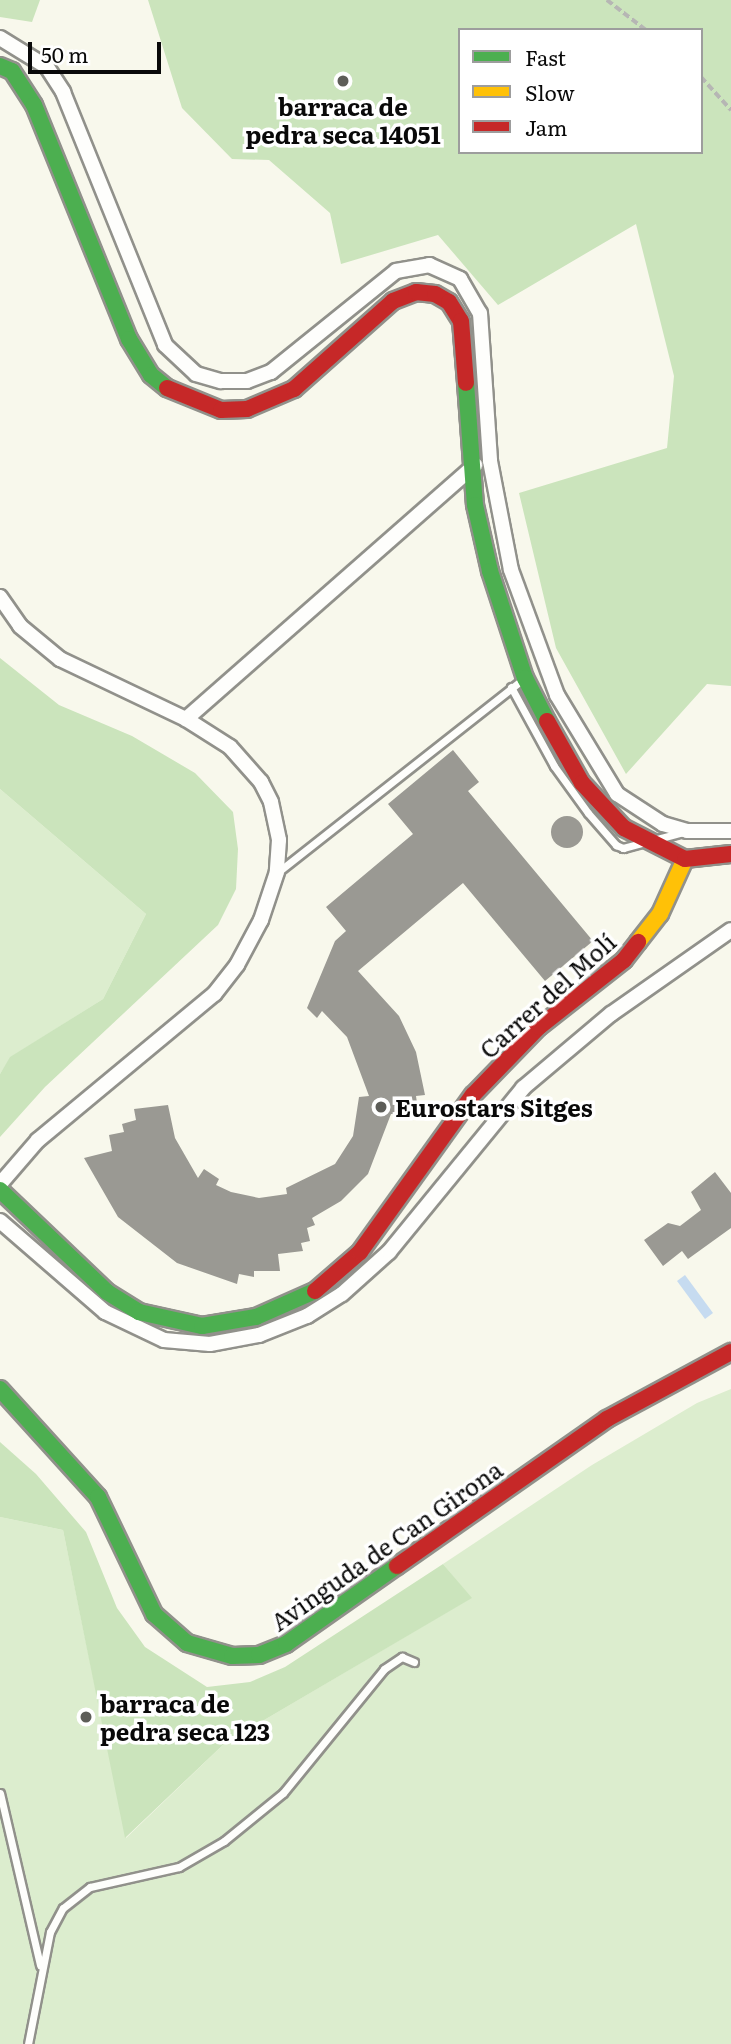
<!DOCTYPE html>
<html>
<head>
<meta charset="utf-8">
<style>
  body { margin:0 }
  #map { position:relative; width:731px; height:2044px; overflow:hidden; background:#f8f8ec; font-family:Literata,serif }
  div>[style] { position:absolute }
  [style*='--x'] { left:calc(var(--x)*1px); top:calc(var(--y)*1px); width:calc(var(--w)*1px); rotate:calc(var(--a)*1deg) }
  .green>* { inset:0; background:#dcedce }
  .forest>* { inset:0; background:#cbe4bc }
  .water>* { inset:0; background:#c6dbf0 }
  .building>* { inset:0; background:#9a9993 }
  .round { border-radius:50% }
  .path>* { height:3.5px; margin-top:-1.75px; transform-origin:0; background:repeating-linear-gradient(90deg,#b6b6b4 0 7px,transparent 0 10.5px) }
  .roads { filter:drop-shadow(2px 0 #91918b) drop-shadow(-2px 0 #91918b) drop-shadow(0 2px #91918b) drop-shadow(0 -2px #91918b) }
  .lane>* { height:7px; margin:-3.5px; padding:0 3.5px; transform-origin:3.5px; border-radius:3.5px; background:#fefefc }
  .street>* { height:14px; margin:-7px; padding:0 7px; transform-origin:7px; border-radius:7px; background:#fefefc }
  .fast>* { height:16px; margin:-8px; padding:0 8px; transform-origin:8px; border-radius:8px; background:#4caf50 }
  .slow>* { height:16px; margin:-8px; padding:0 8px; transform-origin:8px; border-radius:8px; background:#ffc107 }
  .jam>* { height:16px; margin:-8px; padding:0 8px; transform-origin:8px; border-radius:8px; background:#c62828 }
  .dots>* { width:19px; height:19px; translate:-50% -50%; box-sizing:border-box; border:4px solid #fff; border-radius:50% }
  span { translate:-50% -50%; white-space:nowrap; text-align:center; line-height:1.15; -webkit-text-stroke:7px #fff; paint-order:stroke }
  .poi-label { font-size:24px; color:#090909; font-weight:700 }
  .left { translate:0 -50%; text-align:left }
  .street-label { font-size:24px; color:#090909 }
  .legend { position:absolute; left:458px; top:28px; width:245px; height:126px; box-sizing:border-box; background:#fff; border:2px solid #9d9d9d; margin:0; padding:9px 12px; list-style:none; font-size:21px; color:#090909 }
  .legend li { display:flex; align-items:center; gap:14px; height:35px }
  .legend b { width:35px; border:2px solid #9d9d9d }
  .scale { position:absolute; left:28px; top:42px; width:133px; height:32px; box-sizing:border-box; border:4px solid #090909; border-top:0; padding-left:9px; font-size:21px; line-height:24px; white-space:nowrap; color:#090909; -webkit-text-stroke:5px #fff; paint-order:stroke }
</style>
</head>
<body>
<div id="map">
  <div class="green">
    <i style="clip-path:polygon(0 789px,146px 914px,103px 999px,11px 1057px,0 1074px)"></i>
    <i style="clip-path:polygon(731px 1389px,731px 2044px,0 2044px,0 1517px,63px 1530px,126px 1838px,225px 1743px,471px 1598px,443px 1564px,592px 1465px,697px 1403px)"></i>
  </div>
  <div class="forest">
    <i style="clip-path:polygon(0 0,40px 0,32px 22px,0 17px)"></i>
    <i style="clip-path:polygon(evenodd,148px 0,731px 0,731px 686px,707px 684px,626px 774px,556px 648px,519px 493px,667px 448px,674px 376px,636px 224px,498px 305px,438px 235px,341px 264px,330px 213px,269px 160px,232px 159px,182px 108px,148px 0,460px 30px,701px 30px,701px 152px,460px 152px,460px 30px)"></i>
    <i style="clip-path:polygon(0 658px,59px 705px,132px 736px,195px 773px,233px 812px,238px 849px,236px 889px,218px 925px,45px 1087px,0 1137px,0 1074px,10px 1057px,103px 999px,146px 914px,0 789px)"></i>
    <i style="clip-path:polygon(0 1442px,36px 1474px,86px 1532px,117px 1608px,145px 1647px,207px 1687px,250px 1682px,285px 1667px,443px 1564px,472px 1598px,225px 1743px,125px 1838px,63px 1530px,0 1517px)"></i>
  </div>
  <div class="water">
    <i style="clip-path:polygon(685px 1275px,713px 1313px,705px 1319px,677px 1281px)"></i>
  </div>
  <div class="building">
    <i style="clip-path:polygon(453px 750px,479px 782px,468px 791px,593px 941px,545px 981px,463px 883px,358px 971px,399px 1016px,416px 1052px,425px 1095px,416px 1096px,417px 1103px,402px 1103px,402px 1114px,391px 1114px,368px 1174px,341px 1201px,312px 1218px,315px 1225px,307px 1228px,310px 1241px,301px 1243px,303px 1251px,278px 1254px,280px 1271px,254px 1271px,254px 1277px,239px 1274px,237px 1284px,177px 1263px,118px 1217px,84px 1158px,112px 1151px,109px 1135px,124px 1132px,122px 1124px,136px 1120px,134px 1109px,168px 1105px,175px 1138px,198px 1178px,204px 1169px,219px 1179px,216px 1185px,231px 1192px,259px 1198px,287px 1194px,286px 1188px,335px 1164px,353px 1136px,359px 1097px,369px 1096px,347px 1037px,322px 1011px,317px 1018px,307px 1008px,335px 941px,346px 931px,326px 907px,413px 834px,388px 804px)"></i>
    <i class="round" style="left:551px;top:816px;width:32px;height:32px"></i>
    <i style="clip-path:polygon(715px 1172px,731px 1193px,731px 1228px,688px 1259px,682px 1251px,663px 1266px,644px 1240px,668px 1223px,680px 1226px,701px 1210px,691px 1192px)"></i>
  </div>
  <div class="path">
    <i style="--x:607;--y:0;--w:49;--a:37.6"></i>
    <i style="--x:701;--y:77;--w:45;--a:47.7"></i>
  </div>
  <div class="roads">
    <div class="lane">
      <i style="--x:511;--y:687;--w:90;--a:61.4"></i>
      <i style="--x:554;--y:766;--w:58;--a:54.1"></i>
      <i style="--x:588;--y:813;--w:43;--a:48.8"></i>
      <i style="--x:616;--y:845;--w:8;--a:23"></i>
      <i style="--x:623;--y:848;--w:20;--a:-15"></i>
      <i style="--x:657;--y:839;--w:27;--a:-15"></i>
      <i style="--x:278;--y:872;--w:310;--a:-38.2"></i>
      <i style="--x:0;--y:1793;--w:177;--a:76.9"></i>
      <i style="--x:28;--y:2044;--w:114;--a:-78.9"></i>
      <i style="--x:50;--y:1932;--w:27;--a:-62"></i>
      <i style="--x:63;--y:1908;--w:34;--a:-38"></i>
      <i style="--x:90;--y:1887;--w:91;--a:-12.7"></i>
      <i style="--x:179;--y:1867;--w:52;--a:-30"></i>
      <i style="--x:224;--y:1841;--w:76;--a:-39.1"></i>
      <i style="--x:283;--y:1793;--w:160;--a:-50.8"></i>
      <i style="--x:384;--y:1669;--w:22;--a:-34"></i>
      <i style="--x:402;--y:1657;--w:13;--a:23"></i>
    </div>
    <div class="street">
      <i style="--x:0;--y:38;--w:55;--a:31.7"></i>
      <i style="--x:47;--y:67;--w:30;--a:57"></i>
      <i style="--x:63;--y:92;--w:273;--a:68"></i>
      <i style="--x:165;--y:345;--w:42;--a:43.1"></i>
      <i style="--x:196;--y:374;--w:26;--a:16"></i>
      <i style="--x:221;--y:381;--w:26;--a:0"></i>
      <i style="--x:247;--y:381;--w:26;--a:-21"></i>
      <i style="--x:271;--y:372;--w:161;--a:-38.9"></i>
      <i style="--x:396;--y:271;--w:34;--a:-10"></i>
      <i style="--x:429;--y:265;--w:34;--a:24"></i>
      <i style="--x:460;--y:279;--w:39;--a:60"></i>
      <i style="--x:480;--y:313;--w:148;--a:86.1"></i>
      <i style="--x:490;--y:461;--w:111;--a:79.1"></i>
      <i style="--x:511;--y:570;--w:133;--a:69.8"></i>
      <i style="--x:557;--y:695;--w:116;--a:58.8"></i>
      <i style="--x:617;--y:794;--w:55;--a:33.1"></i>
      <i style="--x:663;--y:824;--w:25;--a:16"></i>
      <i style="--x:687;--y:831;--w:44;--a:0"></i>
      <i style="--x:0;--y:597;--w:35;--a:55"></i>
      <i style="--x:20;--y:626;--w:52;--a:39.5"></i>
      <i style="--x:60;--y:659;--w:140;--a:25.5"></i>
      <i style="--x:186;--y:719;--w:52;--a:32.5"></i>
      <i style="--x:230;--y:747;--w:47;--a:48.5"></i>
      <i style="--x:261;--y:782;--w:22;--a:63"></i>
      <i style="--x:271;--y:802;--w:39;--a:78"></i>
      <i style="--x:279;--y:840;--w:32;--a:94"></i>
      <i style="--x:277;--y:872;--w:51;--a:108.4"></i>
      <i style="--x:261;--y:920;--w:51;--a:118.1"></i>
      <i style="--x:237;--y:965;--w:37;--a:128"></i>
      <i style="--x:214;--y:994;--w:229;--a:140.3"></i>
      <i style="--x:38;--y:1140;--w:58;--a:130.8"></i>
      <i style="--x:186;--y:719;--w:385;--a:-41.3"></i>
      <i style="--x:0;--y:1221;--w:139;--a:40.9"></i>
      <i style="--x:105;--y:1312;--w:65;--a:25.4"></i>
      <i style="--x:164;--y:1340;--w:46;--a:5"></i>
      <i style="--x:210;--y:1344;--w:50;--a:-10.4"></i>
      <i style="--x:259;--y:1335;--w:52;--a:-21.6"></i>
      <i style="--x:307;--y:1316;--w:41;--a:-32.2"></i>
      <i style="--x:342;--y:1294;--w:63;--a:-41.8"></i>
      <i style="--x:389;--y:1252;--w:212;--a:-50.7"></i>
      <i style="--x:523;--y:1088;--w:115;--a:-40.1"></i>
      <i style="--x:611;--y:1014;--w:146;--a:-35"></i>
    </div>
    <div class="fast">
      <i style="--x:0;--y:66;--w:13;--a:23"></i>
      <i style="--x:12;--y:71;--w:40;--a:57.1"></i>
      <i style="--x:34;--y:105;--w:253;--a:67.9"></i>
      <i style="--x:129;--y:339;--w:42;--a:58.6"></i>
      <i style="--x:151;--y:375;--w:21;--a:39"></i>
      <i style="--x:466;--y:383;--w:122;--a:85.8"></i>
      <i style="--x:475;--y:505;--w:68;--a:77.2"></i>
      <i style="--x:490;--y:571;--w:113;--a:71.9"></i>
      <i style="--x:525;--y:678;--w:48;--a:62.9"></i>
      <i style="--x:0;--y:1190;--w:148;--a:43.6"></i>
      <i style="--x:107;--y:1292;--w:38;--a:32"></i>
      <i style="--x:139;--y:1312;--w:65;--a:12.5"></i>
      <i style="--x:202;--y:1326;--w:55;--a:-9.5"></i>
      <i style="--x:256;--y:1317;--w:64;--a:-23.8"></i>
      <i style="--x:0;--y:1389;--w:146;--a:47.8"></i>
      <i style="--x:98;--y:1497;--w:130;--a:64.4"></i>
      <i style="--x:154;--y:1614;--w:44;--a:41.3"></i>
      <i style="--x:187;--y:1643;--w:47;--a:16.1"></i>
      <i style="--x:232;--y:1656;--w:27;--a:-2"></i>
      <i style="--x:259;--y:1655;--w:29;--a:-22"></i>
      <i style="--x:286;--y:1644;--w:136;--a:-35.1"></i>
    </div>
    <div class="slow">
      <i style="--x:638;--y:942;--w:36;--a:-52"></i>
      <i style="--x:660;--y:914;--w:60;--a:-65.6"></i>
    </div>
    <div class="jam">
      <i style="--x:167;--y:388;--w:58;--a:22.2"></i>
      <i style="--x:221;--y:410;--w:26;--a:-2"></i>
      <i style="--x:247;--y:409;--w:51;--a:-23.1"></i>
      <i style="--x:294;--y:389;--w:132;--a:-41.6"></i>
      <i style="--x:393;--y:301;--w:25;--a:-21"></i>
      <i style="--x:416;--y:292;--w:19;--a:6"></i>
      <i style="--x:435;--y:294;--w:16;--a:30"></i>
      <i style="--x:449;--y:302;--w:22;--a:58"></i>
      <i style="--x:461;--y:321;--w:62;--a:85.4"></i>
      <i style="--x:547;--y:721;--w:71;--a:60.6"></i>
      <i style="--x:582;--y:783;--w:62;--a:47"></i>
      <i style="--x:624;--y:828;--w:68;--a:26.9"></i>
      <i style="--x:685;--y:859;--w:46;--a:-6.2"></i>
      <i style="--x:315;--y:1291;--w:60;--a:-40.9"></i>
      <i style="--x:360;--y:1252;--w:193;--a:-54.3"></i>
      <i style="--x:473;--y:1095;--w:95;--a:-45.9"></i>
      <i style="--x:539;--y:1027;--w:108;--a:-38.2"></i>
      <i style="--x:624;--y:960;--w:23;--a:-52"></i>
      <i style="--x:397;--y:1566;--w:256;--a:-35"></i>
      <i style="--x:607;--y:1419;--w:141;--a:-28.4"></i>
    </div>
  </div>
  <div class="dots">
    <i style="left:343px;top:81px;background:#5d5d58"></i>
    <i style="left:381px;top:1107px;background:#5d5d58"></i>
    <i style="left:86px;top:1717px;background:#5d5d58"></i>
  </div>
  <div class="poi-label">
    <span style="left:343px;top:120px">barraca de<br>pedra seca 14051</span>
    <span class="left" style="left:395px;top:1107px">Eurostars Sitges</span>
    <span class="left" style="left:100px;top:1717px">barraca de<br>pedra seca 123</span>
  </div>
  <div class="street-label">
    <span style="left:547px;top:995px;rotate:-42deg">Carrer del Molí</span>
    <span style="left:386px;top:1545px;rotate:-35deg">Avinguda de Can Girona</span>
  </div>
  <ul class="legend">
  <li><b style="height:9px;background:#4caf50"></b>Fast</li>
  <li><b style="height:9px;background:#ffc107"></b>Slow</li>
  <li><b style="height:9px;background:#c62828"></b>Jam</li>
  </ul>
  <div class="scale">50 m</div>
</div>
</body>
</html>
